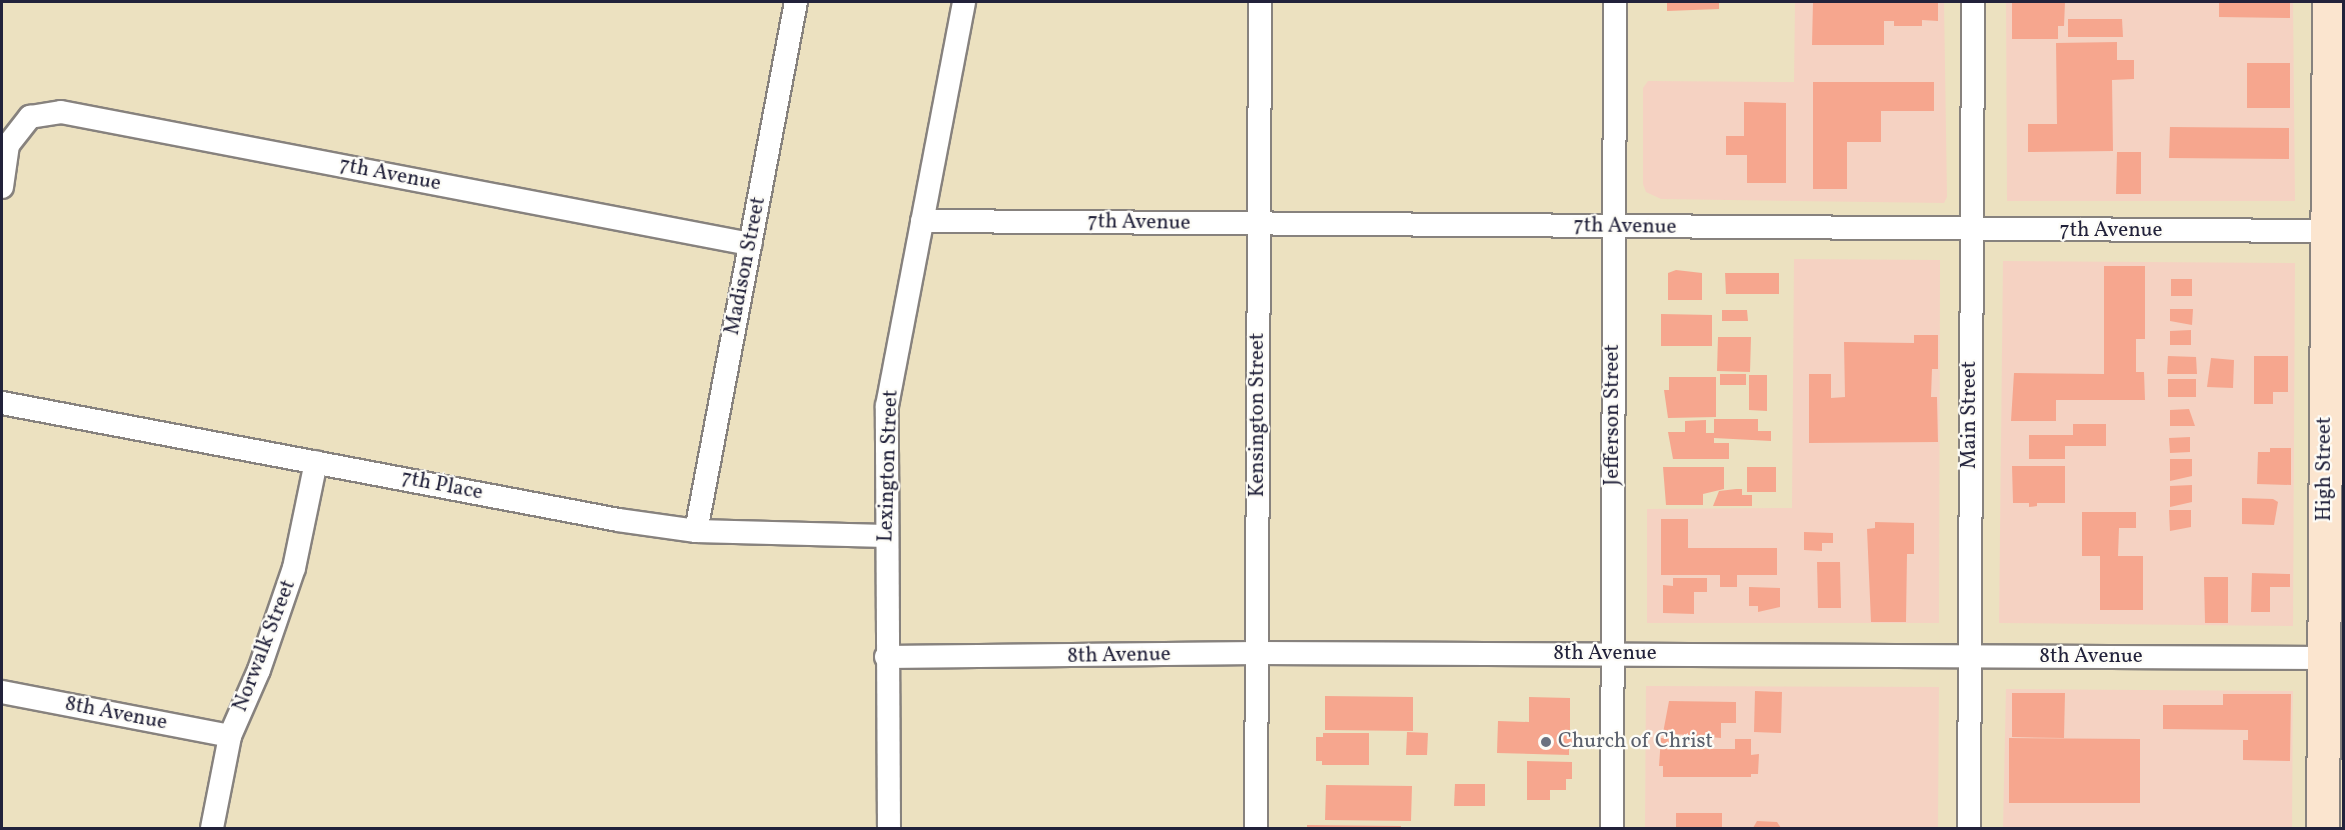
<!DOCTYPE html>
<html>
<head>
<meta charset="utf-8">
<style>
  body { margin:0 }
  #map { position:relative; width:2345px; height:830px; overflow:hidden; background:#ece1c0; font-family:Vollkorn,serif }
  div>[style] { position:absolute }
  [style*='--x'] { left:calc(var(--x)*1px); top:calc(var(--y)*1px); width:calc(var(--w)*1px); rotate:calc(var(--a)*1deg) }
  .built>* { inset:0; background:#f5d2c2 }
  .building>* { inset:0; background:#f6a68e }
  .roads { filter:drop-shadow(2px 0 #87827e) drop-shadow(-2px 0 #87827e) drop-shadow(0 2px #87827e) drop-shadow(0 -2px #87827e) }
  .minor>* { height:22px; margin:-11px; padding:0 11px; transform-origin:11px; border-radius:11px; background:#fff }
  .secondary>* { height:32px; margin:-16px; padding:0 16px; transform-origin:16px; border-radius:16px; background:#fbe5cf }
  .dots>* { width:16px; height:16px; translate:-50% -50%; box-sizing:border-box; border:3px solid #fdfcf7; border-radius:50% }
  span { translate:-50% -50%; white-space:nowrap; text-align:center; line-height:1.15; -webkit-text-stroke:4.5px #fdfcf7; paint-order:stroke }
  .street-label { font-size:21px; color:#22223b }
  .worship-label { font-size:21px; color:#5b616d }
  .left { translate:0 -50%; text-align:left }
  .frame { position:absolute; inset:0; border:3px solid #22223b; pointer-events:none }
</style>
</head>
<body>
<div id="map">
  <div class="built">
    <i style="clip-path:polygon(1795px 2px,1944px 2px,1947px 197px,1944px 203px,1661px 199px,1646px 192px,1643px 184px,1643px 88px,1648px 81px,1794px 82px)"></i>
    <i style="clip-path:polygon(2006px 2px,2293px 2px,2295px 201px,2007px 201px)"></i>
    <i style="clip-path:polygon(1794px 259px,1940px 260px,1939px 623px,1647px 623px,1647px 509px,1792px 508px)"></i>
    <i style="clip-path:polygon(2003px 261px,2295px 263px,2293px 626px,1999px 623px)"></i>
    <i style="clip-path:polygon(1646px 686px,1939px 687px,1938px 828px,1645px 828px)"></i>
    <i style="clip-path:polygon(2006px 689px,2293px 691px,2292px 828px,2003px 828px)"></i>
  </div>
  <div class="building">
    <i style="clip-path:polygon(1667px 2px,1719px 2px,1719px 9px,1667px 11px)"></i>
    <i style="clip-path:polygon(1813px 2px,1938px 2px,1938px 21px,1922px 20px,1922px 26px,1894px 26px,1894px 21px,1884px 21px,1884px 45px,1812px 45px)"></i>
    <i style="clip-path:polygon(2012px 2px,2065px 2px,2064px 26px,2058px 26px,2058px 39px,2012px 39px)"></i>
    <i style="clip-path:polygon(2219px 2px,2290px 2px,2290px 18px,2219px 17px)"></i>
    <i style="clip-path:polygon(2068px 19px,2122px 19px,2123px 37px,2068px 37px)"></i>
    <i style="clip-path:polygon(2117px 42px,2117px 60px,2134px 60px,2134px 79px,2112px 80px,2113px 151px,2028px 152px,2028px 124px,2057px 124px,2056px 43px)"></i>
    <i style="clip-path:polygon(2247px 63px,2290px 63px,2290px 108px,2247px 108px)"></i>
    <i style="clip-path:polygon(1813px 82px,1934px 82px,1934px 111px,1881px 111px,1881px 142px,1847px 142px,1847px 189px,1813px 189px)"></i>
    <i style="clip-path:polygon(1744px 102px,1786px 103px,1786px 183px,1747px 183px,1747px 155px,1726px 155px,1726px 136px,1744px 136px)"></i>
    <i style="clip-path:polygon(2170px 127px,2289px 128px,2289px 159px,2169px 158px)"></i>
    <i style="clip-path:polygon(2117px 152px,2141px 152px,2141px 194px,2116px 194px)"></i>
    <i style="clip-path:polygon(2104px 266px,2145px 266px,2145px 339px,2136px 339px,2136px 372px,2144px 372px,2145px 400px,2056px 400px,2056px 421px,2011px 421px,2014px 373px,2104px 374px)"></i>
    <i style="clip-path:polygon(1676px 270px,1702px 273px,1702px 300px,1668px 300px,1668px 273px)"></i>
    <i style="clip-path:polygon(1725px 273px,1779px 273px,1779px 294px,1726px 294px)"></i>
    <i style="clip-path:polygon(2171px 279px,2192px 279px,2192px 296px,2171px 296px)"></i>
    <i style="clip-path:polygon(2170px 309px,2193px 309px,2192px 325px,2170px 321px)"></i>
    <i style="clip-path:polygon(1722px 310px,1747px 310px,1748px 321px,1722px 321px)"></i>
    <i style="clip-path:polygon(1661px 314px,1712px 315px,1712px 346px,1661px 346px)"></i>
    <i style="clip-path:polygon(2191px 330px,2191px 345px,2170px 345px,2170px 331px)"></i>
    <i style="clip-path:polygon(1914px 335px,1938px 335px,1938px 369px,1932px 369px,1931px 397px,1937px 397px,1938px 442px,1809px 443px,1809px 374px,1831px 374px,1831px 398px,1845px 397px,1844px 342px,1914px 343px)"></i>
    <i style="clip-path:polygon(1718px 337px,1751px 337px,1750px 372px,1717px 371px)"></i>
    <i style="clip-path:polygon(2168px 356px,2196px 357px,2197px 374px,2167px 374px)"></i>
    <i style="clip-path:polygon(2254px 356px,2288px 356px,2288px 392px,2273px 392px,2273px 404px,2254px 404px)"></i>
    <i style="clip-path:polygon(2211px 358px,2234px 360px,2233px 388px,2207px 387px)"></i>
    <i style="clip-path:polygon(1720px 374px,1746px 374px,1746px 385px,1720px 385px)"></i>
    <i style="clip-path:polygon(1749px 375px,1767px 375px,1767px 411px,1749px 410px)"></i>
    <i style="clip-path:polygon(1669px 377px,1716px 377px,1716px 417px,1668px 418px,1664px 390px,1669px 390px)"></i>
    <i style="clip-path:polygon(2168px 379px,2196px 379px,2196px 397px,2168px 397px)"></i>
    <i style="clip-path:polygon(2189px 409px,2195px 426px,2170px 426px,2170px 410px)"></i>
    <i style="clip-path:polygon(1714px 419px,1758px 419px,1758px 431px,1771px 431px,1771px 441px,1714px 438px,1714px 443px,1729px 443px,1729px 459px,1673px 459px,1668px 432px,1685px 432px,1685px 421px,1706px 420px,1706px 433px,1714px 433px)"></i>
    <i style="clip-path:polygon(2073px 424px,2106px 424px,2106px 446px,2065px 446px,2065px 459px,2029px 459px,2029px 435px,2073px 435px)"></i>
    <i style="clip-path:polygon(2190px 437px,2190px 452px,2170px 453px,2169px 438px)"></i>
    <i style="clip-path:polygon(2270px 448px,2291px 448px,2291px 485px,2257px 484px,2258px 452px,2270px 452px)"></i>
    <i style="clip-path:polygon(2170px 459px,2192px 459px,2192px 476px,2170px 481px)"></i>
    <i style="clip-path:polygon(2012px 466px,2065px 466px,2065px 503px,2037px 503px,2037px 506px,2029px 507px,2029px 503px,2013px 503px)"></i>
    <i style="clip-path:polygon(1663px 467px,1724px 467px,1724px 489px,1703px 494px,1703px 505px,1666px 505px)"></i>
    <i style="clip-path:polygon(1747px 467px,1776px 467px,1776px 492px,1747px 492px)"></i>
    <i style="clip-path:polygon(2192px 485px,2192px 502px,2170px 507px,2170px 486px)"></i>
    <i style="clip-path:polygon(1736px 489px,1742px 489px,1742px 495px,1752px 495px,1752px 506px,1713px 506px,1719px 491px)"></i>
    <i style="clip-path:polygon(2242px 498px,2273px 499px,2278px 502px,2274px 525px,2242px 524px)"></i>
    <i style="clip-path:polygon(2169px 510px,2191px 510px,2191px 527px,2170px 531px)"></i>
    <i style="clip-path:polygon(2082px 512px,2136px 512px,2136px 528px,2119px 528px,2118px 556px,2143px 556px,2143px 610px,2100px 610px,2100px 556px,2082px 556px)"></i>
    <i style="clip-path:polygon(1661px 519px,1688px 519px,1688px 548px,1777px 548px,1777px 575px,1737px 575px,1737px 587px,1720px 587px,1720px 575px,1661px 575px)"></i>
    <i style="clip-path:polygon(1875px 522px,1914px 523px,1914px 554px,1907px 554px,1906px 622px,1871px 622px,1867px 529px,1875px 528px)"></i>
    <i style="clip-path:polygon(1804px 532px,1833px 533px,1833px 543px,1822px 543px,1822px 551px,1804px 550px)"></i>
    <i style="clip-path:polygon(1817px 562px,1840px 562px,1841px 608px,1818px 608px)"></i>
    <i style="clip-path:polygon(2252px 573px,2290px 574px,2290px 587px,2270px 587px,2270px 612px,2251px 612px)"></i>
    <i style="clip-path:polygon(2204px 577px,2228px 577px,2228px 623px,2205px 623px)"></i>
    <i style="clip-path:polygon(1673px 578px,1707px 578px,1707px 592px,1694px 592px,1694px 614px,1663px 613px,1663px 585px,1673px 586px)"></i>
    <i style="clip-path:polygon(1749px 587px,1780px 588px,1780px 607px,1758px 612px,1758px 606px,1749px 606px)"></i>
    <i style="clip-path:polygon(1755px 691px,1782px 692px,1781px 733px,1754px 732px)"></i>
    <i style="clip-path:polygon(2012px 693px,2065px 693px,2064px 738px,2012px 737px)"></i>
    <i style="clip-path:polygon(2223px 694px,2291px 694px,2290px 761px,2243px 760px,2243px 740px,2248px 740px,2248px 730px,2163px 729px,2163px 705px,2223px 705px)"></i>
    <i style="clip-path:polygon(1325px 696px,1413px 697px,1413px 731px,1325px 730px)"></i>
    <i style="clip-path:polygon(1529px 697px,1570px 698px,1570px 732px,1577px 732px,1577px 745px,1569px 745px,1569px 755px,1497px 753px,1498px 721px,1529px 722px)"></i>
    <i style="clip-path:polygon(1669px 701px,1736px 702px,1736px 723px,1721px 723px,1721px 738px,1663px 733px)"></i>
    <i style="clip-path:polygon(1407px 732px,1428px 733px,1427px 755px,1406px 755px)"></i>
    <i style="clip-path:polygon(1323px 733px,1369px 733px,1369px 765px,1322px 765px,1322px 761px,1316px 761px,1316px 737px,1323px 737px)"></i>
    <i style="clip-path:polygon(1661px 738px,1681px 738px,1681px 749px,1735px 749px,1735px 739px,1751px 739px,1751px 755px,1759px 754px,1758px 774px,1751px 774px,1751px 777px,1663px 777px,1663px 766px,1659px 766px)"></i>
    <i style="clip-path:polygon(2009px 738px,2140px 739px,2140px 803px,2009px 803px)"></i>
    <i style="clip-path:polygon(1527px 761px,1572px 762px,1572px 779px,1566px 779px,1566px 790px,1550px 790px,1550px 800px,1527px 800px)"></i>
    <i style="clip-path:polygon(1455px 784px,1485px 784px,1485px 806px,1454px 806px)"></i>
    <i style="clip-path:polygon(1326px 785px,1412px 786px,1411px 821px,1325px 820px)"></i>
    <i style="clip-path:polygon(1676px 813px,1722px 813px,1722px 828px,1676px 828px)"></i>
    <i style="clip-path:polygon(1757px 821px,1777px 822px,1781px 828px,1753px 828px)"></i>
    <i style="clip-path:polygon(1307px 825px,1401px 826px,1401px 828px,1307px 828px)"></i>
  </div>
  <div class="roads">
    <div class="minor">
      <i style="--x:2;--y:187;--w:42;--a:-81.9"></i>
      <i style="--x:8;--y:145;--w:36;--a:-52"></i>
      <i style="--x:30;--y:117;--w:31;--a:-9"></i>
      <i style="--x:61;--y:112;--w:702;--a:10.85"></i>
      <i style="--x:922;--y:221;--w:1405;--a:0.41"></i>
      <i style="--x:2;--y:403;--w:627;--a:10.75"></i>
      <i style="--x:618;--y:520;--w:79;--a:8"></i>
      <i style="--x:696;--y:531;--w:190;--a:1.5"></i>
      <i style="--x:696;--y:531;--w:538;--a:-79.3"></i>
      <i style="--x:886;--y:657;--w:371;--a:-0.6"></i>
      <i style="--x:1257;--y:653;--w:1067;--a:0.27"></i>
      <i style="--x:2;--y:692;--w:232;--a:10.9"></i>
      <i style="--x:212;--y:828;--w:94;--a:-78.9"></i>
      <i style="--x:230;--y:736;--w:72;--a:-66.3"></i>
      <i style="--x:259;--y:670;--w:108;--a:-71.1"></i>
      <i style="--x:294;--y:568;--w:108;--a:-78.3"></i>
      <i style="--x:889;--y:828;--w:422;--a:-90.3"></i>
      <i style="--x:887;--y:406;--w:411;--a:-79.2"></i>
      <i style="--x:1256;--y:828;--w:826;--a:-89.72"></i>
      <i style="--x:1612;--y:828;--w:826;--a:-89.79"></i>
      <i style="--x:1969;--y:828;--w:826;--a:-89.72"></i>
    </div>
    <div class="secondary">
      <i style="--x:2323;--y:828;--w:826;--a:-89.58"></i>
    </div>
  </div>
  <div class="dots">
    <i style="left:1546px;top:742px;background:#6b7280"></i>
  </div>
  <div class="street-label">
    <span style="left:390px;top:175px;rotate:11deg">7th Avenue</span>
    <span style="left:1139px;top:223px;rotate:1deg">7th Avenue</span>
    <span style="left:1625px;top:227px;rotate:1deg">7th Avenue</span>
    <span style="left:2111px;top:231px">7th Avenue</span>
    <span style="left:746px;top:266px;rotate:-79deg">Madison Street</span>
    <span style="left:1258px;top:415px;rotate:-90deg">Kensington Street</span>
    <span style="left:1613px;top:415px;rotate:-90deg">Jefferson Street</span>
    <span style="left:1970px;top:415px;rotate:-90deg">Main Street</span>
    <span style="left:889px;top:466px;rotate:-88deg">Lexington Street</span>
    <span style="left:2325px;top:469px;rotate:-90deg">High Street</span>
    <span style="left:442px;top:486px;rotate:11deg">7th Place</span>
    <span style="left:265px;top:646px;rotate:-69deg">Norwalk Street</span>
    <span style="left:1605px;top:654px">8th Avenue</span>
    <span style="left:1119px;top:656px;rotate:-1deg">8th Avenue</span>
    <span style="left:2091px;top:657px">8th Avenue</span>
    <span style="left:116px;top:714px;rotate:11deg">8th Avenue</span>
  </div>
  <div class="worship-label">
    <span class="left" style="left:1558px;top:742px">Church of Christ</span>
  </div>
  <div class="frame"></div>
</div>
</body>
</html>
